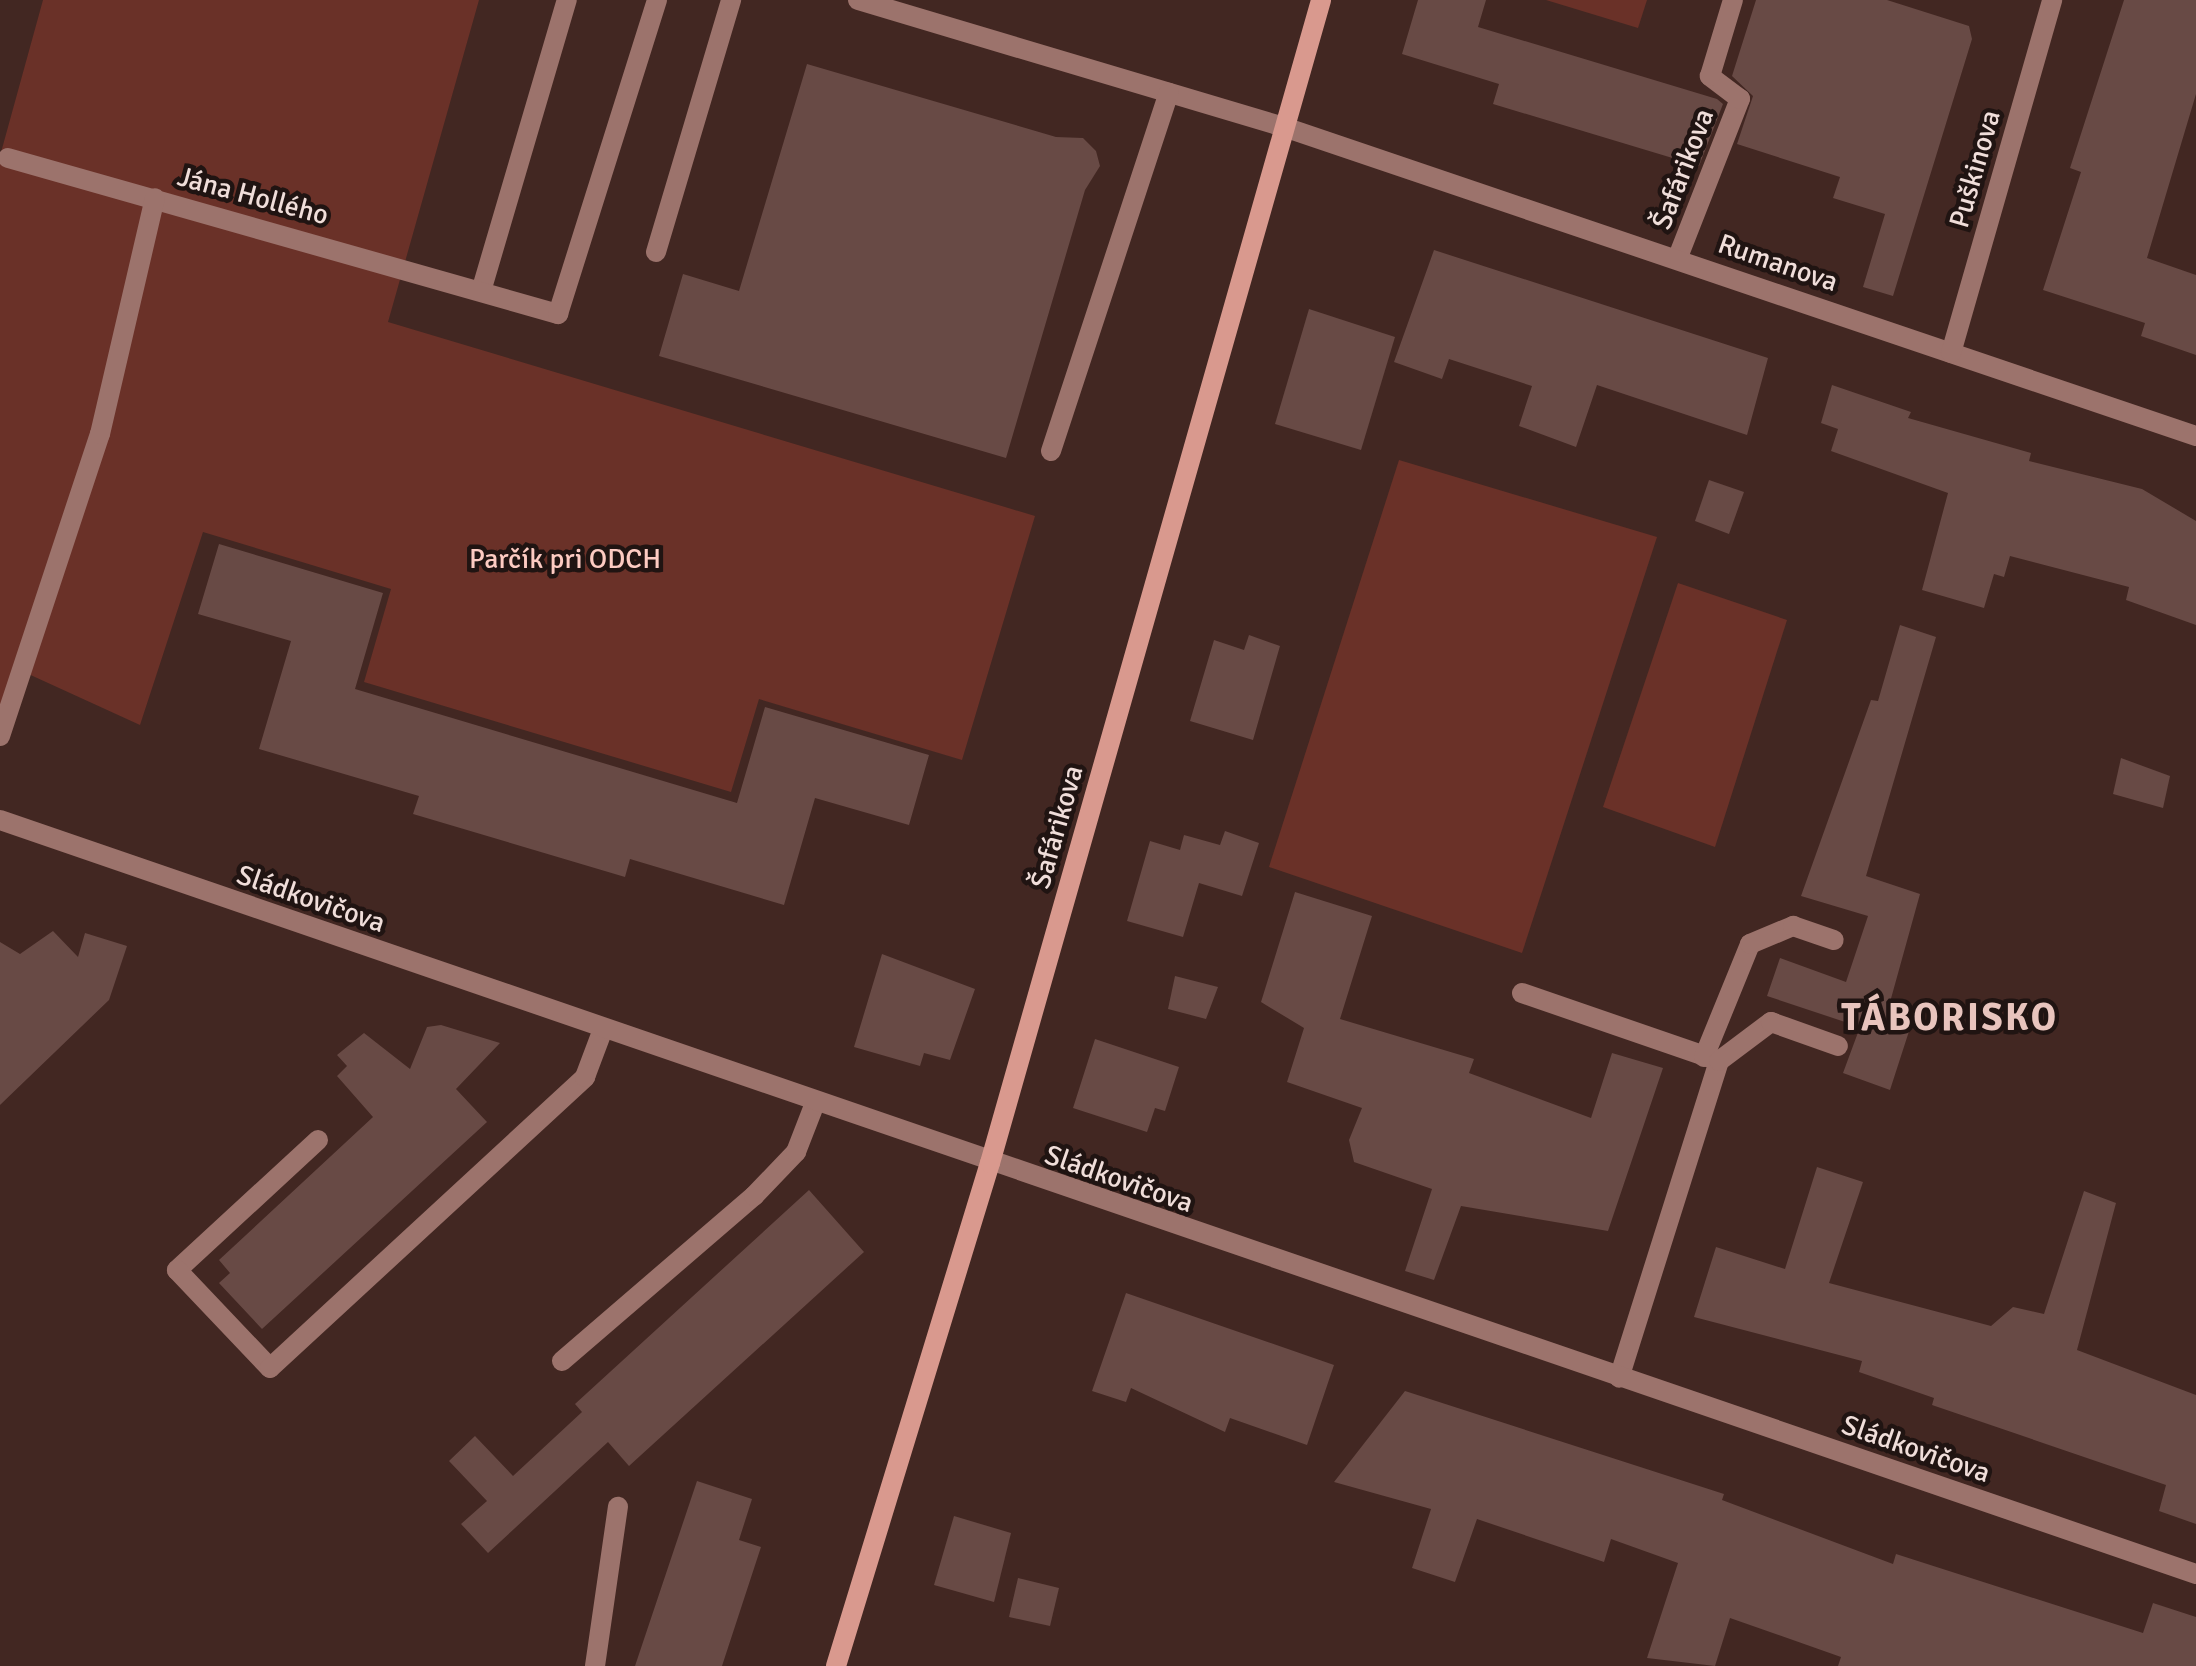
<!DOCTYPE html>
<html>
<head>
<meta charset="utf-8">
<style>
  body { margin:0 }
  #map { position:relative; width:2196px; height:1666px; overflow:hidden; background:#422722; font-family:Signika,sans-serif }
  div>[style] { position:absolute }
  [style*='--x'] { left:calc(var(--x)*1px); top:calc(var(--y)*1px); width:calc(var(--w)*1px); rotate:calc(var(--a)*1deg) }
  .green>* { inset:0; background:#6a3128 }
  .building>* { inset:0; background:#684a45 }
  .lane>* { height:20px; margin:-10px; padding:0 10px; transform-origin:10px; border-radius:10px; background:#9c736c }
  .street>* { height:20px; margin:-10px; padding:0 10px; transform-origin:10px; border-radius:10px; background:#9c736c }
  .secondary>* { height:20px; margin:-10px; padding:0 10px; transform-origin:10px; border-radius:10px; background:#d9998e }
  span { translate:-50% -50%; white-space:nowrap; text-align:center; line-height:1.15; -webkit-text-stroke:9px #201412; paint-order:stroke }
  .street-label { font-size:28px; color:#f0deda }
  .park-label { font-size:28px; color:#fdcbc2 }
  .district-label { font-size:38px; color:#e8c4bd; font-weight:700; letter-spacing:2.5px }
</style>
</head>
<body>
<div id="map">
  <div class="green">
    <i style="clip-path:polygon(43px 0,479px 0,388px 322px,1035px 516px,962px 760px,759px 699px,731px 792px,364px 682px,391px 589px,203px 532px,140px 725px,24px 672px,0 741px,0 156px)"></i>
    <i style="clip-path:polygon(1546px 0,1647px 0,1638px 28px)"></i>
    <i style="clip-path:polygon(1399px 460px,1657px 537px,1522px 953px,1269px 867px)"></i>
    <i style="clip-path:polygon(1678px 583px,1787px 620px,1715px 847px,1603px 807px)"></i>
  </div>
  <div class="building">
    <i style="clip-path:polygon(1418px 0,1486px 0,1478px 27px,1717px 99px,1723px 104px,1699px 166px,1493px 104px,1499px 84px,1402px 54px)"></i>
    <i style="clip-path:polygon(1756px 0,1887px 0,1969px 26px,1972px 39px,1893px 296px,1863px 287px,1885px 214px,1833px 198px,1840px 177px,1737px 144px,1753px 96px,1732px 76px)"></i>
    <i style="clip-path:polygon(2124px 0,2196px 0,2196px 94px,2147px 258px,2196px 275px,2196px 355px,2141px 336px,2145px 323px,2043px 290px,2081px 172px,2070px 168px)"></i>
    <i style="clip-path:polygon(807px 64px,1056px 137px,1083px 138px,1096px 151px,1100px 166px,1085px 190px,1006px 458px,659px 356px,683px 274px,739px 291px)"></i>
    <i style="clip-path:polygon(1434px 250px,1768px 358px,1747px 435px,1597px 385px,1576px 447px,1519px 426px,1532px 386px,1449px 359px,1442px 379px,1394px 362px)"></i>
    <i style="clip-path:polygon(1309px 309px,1395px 337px,1361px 450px,1275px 424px)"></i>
    <i style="clip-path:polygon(1832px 385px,1911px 412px,1908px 418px,2031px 453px,2029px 461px,2142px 489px,2196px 521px,2196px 625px,2126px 600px,2129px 587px,2010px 556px,2004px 577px,1994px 574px,1984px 608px,1922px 590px,1948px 493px,1831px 451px,1838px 429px,1821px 423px)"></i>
    <i style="clip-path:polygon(1709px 480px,1744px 492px,1729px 534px,1695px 521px)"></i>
    <i style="clip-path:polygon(219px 544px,383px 593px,355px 689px,737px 803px,765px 707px,929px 755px,909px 825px,815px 798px,784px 905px,630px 859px,625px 877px,413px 814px,419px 796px,259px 749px,291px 641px,198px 614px)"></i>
    <i style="clip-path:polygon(1900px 625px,1936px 637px,1866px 876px,1920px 894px,1887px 1013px,1912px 1022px,1890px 1090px,1843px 1073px,1860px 1027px,1767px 996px,1780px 958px,1846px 982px,1868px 916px,1801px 896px,1871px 700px,1878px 701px)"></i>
    <i style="clip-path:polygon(1249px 635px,1280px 646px,1253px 740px,1190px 721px,1214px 640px,1244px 650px)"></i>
    <i style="clip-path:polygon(2121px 758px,2170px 776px,2163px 808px,2113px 794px)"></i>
    <i style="clip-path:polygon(1225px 831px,1259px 843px,1242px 896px,1199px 883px,1183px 937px,1127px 921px,1150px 841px,1180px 850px,1184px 835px,1220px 845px)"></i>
    <i style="clip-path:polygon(1295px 892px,1372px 916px,1340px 1019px,1474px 1059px,1469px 1073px,1591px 1118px,1612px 1053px,1663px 1068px,1608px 1231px,1461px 1206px,1434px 1280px,1405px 1271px,1432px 1189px,1354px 1162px,1349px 1140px,1362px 1108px,1287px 1082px,1304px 1028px,1261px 1002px)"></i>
    <i style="clip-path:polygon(53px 931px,78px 957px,85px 933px,127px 946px,109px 1000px,0 1105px,0 942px,20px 954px)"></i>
    <i style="clip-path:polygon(882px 954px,975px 989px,950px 1060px,924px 1053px,920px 1066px,854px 1047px)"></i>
    <i style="clip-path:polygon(1175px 976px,1218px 987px,1206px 1019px,1168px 1009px)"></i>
    <i style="clip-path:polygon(441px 1025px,500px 1043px,456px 1089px,487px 1122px,262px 1329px,219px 1283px,230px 1273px,219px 1260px,373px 1117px,337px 1076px,347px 1066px,337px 1055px,364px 1033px,410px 1069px,427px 1027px)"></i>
    <i style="clip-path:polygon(1095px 1039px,1179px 1067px,1165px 1111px,1155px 1108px,1147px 1132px,1073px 1108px)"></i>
    <i style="clip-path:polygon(1817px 1167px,1863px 1182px,1829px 1283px,1991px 1326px,2013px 1307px,2044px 1314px,2084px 1191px,2116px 1203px,2077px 1350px,2196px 1395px,2196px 1524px,2159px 1511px,2166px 1485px,1932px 1405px,1934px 1398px,1859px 1372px,1862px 1361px,1694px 1317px,1716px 1247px,1785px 1269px)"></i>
    <i style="clip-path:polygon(809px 1190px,864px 1252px,629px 1466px,608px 1442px,488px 1553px,461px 1524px,487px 1501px,449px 1461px,475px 1436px,513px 1476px,582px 1412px,575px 1404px)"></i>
    <i style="clip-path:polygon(1126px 1293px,1334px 1365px,1307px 1445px,1230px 1418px,1225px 1432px,1131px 1388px,1126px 1402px,1092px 1391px)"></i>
    <i style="clip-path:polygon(1405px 1391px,1724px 1494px,1722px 1500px,1893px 1564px,1896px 1554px,2143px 1633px,2153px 1603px,2196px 1617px,2196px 1666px,1838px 1666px,1841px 1657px,1730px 1618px,1715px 1666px,1647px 1658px,1678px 1563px,1611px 1539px,1604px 1562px,1477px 1519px,1455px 1582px,1412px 1568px,1431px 1509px,1334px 1482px)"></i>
    <i style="clip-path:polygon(697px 1481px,752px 1499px,739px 1540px,761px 1547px,722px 1666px,635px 1666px)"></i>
    <i style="clip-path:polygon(954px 1516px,1011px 1533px,994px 1602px,934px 1585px)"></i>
    <i style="clip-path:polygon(1018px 1578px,1059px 1588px,1050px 1626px,1009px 1617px)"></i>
  </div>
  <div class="lane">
    <i style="--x:858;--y:0;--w:445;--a:16.6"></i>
    <i style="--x:656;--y:252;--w:263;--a:-73.4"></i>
    <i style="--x:1678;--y:257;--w:170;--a:-68.6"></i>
    <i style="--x:1740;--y:99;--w:38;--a:-143"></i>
    <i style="--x:1710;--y:76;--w:79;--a:-73.2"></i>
    <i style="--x:482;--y:288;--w:300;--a:-73.6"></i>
    <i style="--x:1051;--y:451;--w:377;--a:-71.8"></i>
    <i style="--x:1522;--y:993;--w:208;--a:19"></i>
    <i style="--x:1719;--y:1061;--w:332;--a:107.5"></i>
    <i style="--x:1704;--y:1057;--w:122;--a:-67.8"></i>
    <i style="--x:1750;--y:944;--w:47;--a:-22.7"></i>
    <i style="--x:1793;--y:926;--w:43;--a:18.9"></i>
    <i style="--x:1719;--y:1061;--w:65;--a:-36.9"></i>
    <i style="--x:1771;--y:1022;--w:71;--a:19.7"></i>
    <i style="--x:318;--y:1140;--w:192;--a:137.3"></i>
    <i style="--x:177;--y:1270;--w:135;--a:46.5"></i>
    <i style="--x:270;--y:1368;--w:429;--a:-42.7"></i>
    <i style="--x:585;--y:1077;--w:51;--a:-69.4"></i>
    <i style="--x:562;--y:1361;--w:253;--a:-40.7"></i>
    <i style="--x:754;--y:1196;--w:61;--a:-46.3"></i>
    <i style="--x:796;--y:1152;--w:53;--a:-68.8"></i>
    <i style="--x:595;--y:1666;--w:161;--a:-81.8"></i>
  </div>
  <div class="street">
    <i style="--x:1284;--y:127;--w:963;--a:18.72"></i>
    <i style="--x:8;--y:158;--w:572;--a:15.84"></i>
    <i style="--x:558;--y:314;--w:329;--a:-72.5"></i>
    <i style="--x:1951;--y:353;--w:367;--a:-74"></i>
    <i style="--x:0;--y:736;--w:318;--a:-71.7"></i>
    <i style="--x:100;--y:434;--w:242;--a:-76.9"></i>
    <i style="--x:0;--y:820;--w:2322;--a:18.95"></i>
  </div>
  <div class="secondary">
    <i style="--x:836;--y:1666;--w:526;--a:-72.98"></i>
    <i style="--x:990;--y:1163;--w:1209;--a:-74.11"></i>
  </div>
  <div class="street-label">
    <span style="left:1683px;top:169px;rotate:-69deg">Šafárikova</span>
    <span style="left:1975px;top:169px;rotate:-74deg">Puškinova</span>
    <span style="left:253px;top:196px;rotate:15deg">Jána Hollého</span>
    <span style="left:1778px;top:263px;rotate:19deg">Rumanova</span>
    <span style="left:1057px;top:827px;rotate:-74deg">Šafárikova</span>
    <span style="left:311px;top:899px;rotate:19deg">Sládkovičova</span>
    <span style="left:1119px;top:1179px;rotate:19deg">Sládkovičova</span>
    <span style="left:1916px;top:1449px;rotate:19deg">Sládkovičova</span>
  </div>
  <div class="park-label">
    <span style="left:565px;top:559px">Parčík pri ODCH</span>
  </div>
  <div class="district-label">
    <span style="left:1950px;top:1018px">TÁBORISKO</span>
  </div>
</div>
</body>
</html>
